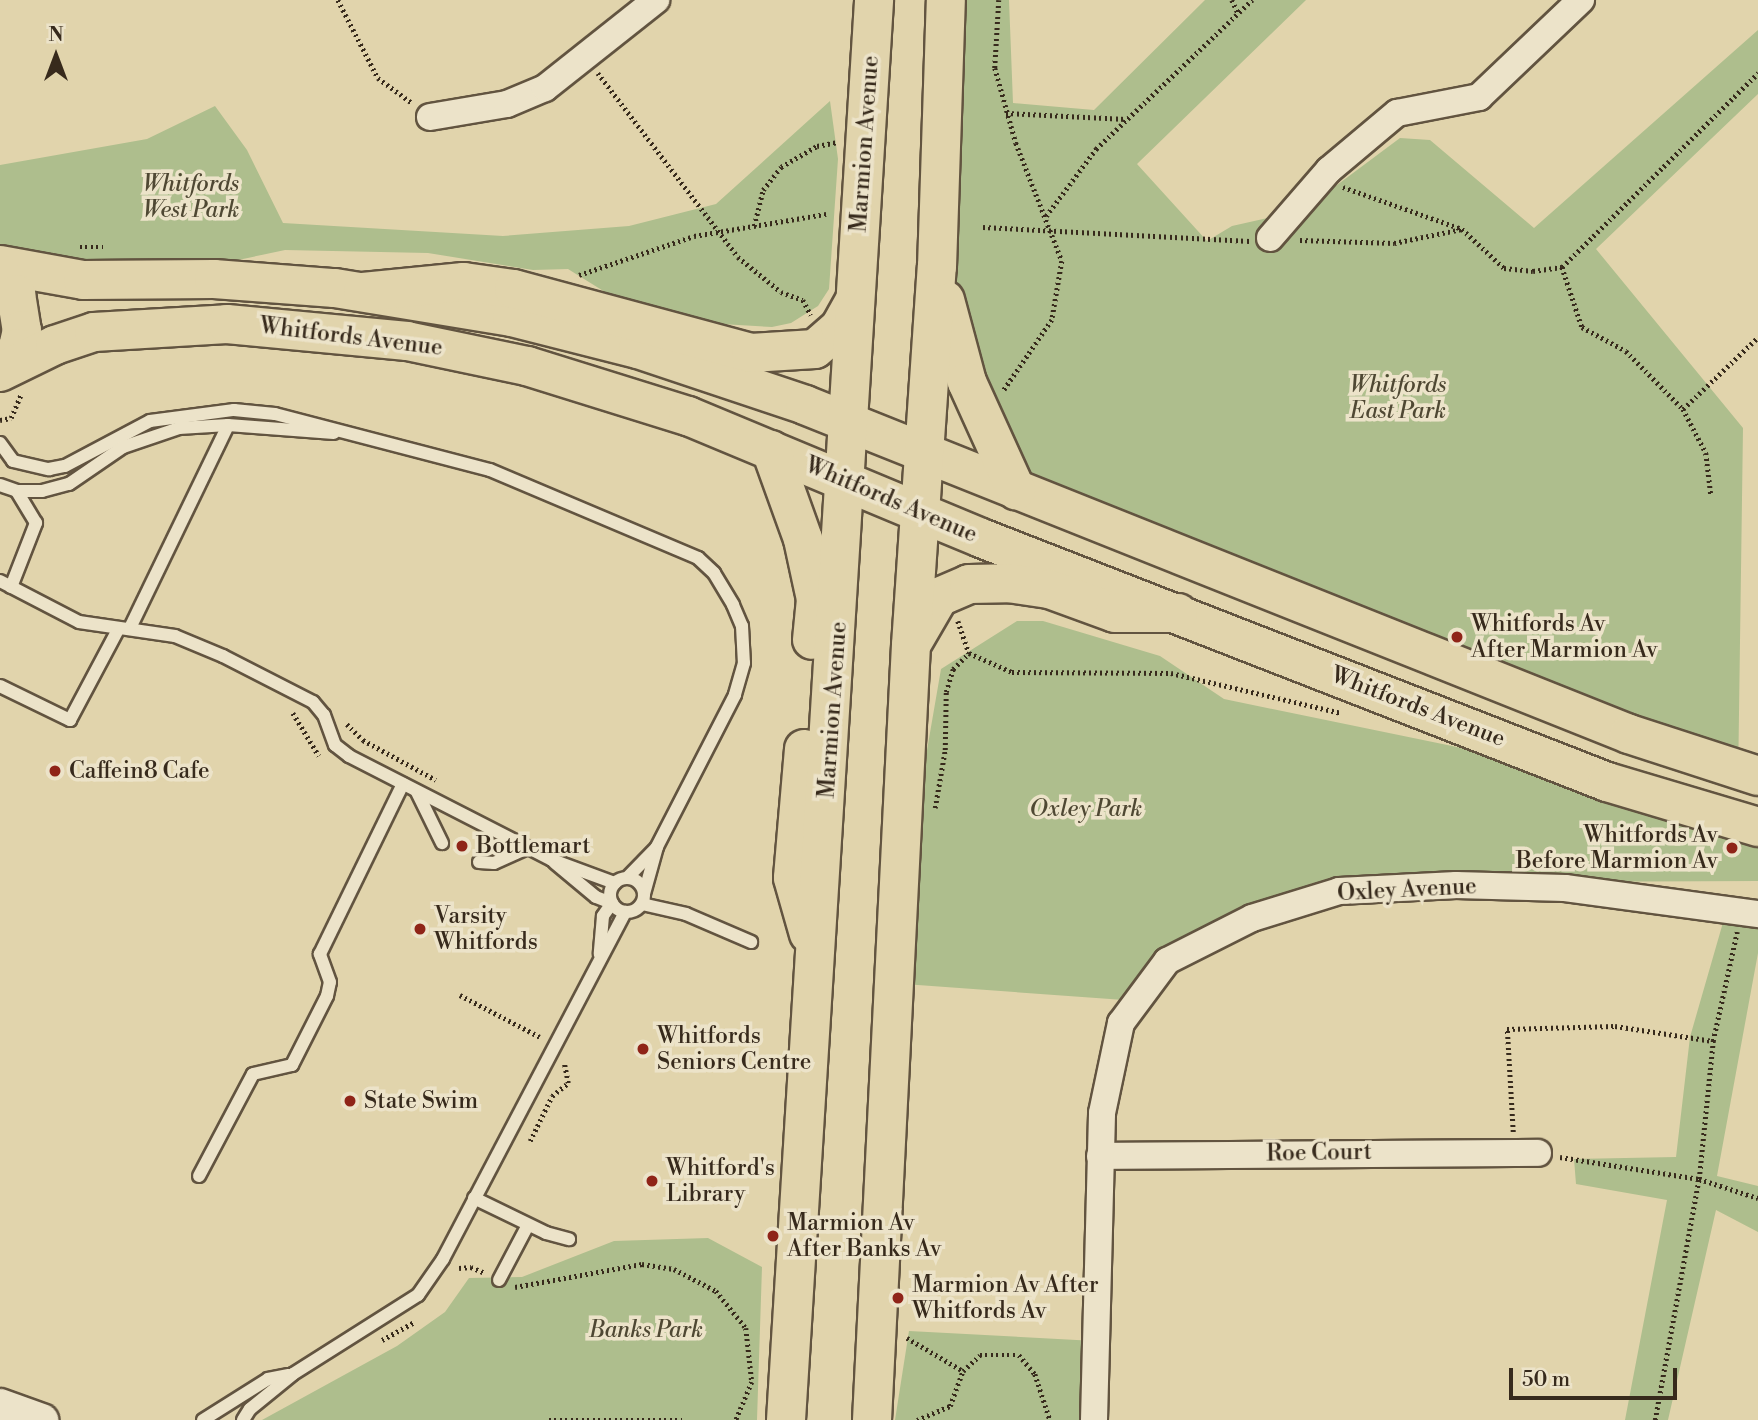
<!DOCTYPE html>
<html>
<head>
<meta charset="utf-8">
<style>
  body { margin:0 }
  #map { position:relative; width:1758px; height:1420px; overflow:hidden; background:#e1d4ac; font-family:"Libre Bodoni",serif }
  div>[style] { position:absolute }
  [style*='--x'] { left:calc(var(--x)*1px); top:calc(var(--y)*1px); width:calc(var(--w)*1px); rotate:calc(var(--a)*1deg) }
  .green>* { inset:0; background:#aebe8d }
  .path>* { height:4.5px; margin-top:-2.25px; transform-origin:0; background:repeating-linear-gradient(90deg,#372a1c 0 2px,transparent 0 5.5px) }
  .roads { filter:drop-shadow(2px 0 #625440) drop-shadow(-2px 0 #625440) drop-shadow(0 2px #625440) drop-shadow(0 -2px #625440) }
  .service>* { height:12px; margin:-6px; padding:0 6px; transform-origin:6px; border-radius:6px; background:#ece3c9 }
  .service>.ring { margin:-6px; padding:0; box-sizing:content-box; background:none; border:12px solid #ece3c9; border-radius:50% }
  .minor>* { height:26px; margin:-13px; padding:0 13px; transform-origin:13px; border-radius:13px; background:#ece3c9 }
  .tertiary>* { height:32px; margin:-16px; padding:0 16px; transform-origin:16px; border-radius:16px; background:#ece3c9 }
  .primary>* { height:38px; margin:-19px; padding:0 19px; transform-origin:19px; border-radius:19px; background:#e1d4ac }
  .trunk>* { height:38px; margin:-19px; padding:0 19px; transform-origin:19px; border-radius:19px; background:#e1d4ac }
  .dots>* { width:19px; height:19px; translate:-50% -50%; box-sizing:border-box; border:4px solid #ece3c9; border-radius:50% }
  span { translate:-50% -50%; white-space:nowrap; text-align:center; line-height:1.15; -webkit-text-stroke:7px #ece3c9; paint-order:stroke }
  .street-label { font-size:23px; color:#372a1c }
  .park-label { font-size:23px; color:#4f4833; font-style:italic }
  .poi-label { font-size:23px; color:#372a1c }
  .left { translate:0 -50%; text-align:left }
  .right { translate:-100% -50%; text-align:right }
  .north { position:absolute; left:21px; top:21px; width:70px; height:70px; -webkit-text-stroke:5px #ece3c9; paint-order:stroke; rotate:0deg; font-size:19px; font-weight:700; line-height:28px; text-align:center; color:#372a1c }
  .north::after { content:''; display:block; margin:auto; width:24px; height:32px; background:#372a1c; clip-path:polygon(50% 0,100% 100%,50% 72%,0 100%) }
  .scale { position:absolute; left:1509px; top:1368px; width:168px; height:32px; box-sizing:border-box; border:4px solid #372a1c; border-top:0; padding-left:9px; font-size:21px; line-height:24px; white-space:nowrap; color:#372a1c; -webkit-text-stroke:5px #ece3c9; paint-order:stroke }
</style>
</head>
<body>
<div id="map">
  <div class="green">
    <i style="clip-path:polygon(956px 0,1009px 0,1013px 103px,1094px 110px,1205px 0,1306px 0,1137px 164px,1207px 241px,1232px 226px,1276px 216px,1337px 185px,1400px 138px,1430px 140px,1534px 228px,1758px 30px,1758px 94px,1596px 249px,1743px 428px,1738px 785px,1047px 493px,1011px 452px,961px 314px,949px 239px)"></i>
    <i style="clip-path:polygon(830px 101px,838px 159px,829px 289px,818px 306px,791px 323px,772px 327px,721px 324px,677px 314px,605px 292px,568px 269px,533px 270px,428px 253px,285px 250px,144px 280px,0 256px,0 165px,147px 139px,215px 106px,247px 150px,283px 223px,503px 236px,629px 226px,716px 204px)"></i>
    <i style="clip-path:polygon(1017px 621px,1043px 621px,1160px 656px,1224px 699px,1525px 761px,1758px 834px,1758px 881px,1313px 883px,1201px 932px,1124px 1000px,904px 984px,916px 814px,941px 669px)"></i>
    <i style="clip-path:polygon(1758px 916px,1758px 953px,1717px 1176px,1758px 1186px,1758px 1232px,1716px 1210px,1668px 1420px,1625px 1420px,1667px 1200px,1576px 1184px,1574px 1159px,1676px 1157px,1690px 1037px,1724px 919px)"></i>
    <i style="clip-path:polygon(708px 1238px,762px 1267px,757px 1420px,262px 1420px,397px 1346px,445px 1312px,469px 1278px,522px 1277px,614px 1241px)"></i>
    <i style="clip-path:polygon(909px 1331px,1095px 1341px,1094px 1420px,895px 1420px)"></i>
  </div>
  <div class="path">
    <i style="--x:338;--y:0;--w:88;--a:62.9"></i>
    <i style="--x:378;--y:78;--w:42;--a:36.3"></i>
    <i style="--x:999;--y:0;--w:68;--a:93.4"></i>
    <i style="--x:995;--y:68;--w:78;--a:74.4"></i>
    <i style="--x:1016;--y:143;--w:127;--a:68.7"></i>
    <i style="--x:1062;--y:261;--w:60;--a:99.6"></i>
    <i style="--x:1052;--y:320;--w:85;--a:124.4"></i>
    <i style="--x:1232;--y:0;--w:14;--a:65"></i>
    <i style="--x:598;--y:73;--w:231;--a:52.7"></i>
    <i style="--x:738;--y:257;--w:55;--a:39.1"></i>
    <i style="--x:781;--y:292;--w:23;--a:20"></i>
    <i style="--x:803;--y:300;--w:17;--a:62"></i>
    <i style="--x:1006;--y:113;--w:120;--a:2.9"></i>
    <i style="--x:1343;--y:187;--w:126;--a:19.4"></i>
    <i style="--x:1462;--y:229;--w:57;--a:42.9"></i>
    <i style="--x:1504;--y:268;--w:29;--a:6"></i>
    <i style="--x:1533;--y:271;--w:29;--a:-8"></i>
    <i style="--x:1562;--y:267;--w:276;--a:-44.7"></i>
    <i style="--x:1046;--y:216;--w:84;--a:-53.3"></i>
    <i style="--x:1096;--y:149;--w:216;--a:-43.7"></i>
    <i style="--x:754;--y:226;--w:37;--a:-76"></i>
    <i style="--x:763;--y:190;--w:29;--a:-52"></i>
    <i style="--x:781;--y:167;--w:42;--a:-30.3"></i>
    <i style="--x:817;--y:146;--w:20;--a:-11"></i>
    <i style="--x:983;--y:227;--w:267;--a:3"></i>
    <i style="--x:1300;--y:240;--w:94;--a:1.8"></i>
    <i style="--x:1394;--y:243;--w:69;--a:-11.6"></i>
    <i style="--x:80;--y:247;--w:23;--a:0"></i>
    <i style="--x:1562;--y:267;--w:63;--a:71.6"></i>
    <i style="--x:1582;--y:327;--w:50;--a:28.6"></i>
    <i style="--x:1626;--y:351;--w:81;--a:45.5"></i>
    <i style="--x:1683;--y:409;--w:50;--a:62.4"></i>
    <i style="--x:1706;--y:453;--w:42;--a:83.2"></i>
    <i style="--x:579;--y:275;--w:121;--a:-18.7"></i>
    <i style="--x:694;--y:236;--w:134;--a:-9.5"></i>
    <i style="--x:1683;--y:409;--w:104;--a:-43.8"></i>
    <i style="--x:0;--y:420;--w:11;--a:-10"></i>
    <i style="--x:11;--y:418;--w:25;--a:-67"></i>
    <i style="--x:958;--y:621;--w:34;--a:71"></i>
    <i style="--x:293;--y:713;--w:50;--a:58.8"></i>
    <i style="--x:347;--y:724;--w:23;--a:45"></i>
    <i style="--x:363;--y:740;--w:83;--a:28.7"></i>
    <i style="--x:935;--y:808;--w:59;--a:-80.2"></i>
    <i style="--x:945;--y:750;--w:58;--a:-89"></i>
    <i style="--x:946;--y:692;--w:24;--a:-73"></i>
    <i style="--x:953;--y:669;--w:23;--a:-45"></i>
    <i style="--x:969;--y:653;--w:47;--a:23.8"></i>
    <i style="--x:1012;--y:672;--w:159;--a:0.4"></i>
    <i style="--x:1171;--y:673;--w:175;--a:13.2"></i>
    <i style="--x:460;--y:995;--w:90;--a:27.7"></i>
    <i style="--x:1513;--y:1132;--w:103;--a:-93.3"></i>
    <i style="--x:1507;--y:1029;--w:108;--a:-1.6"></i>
    <i style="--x:1615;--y:1026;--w:99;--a:8.7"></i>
    <i style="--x:530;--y:1141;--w:50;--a:-63.9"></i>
    <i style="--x:552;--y:1096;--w:21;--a:-39"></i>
    <i style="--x:568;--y:1083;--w:21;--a:-101"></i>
    <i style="--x:1560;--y:1157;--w:141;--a:9"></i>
    <i style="--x:1699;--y:1179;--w:62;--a:17.9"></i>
    <i style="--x:459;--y:1268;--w:12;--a:-5"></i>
    <i style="--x:471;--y:1267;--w:15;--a:23"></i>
    <i style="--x:515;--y:1287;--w:129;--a:-10.3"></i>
    <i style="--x:642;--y:1264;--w:32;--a:9"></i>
    <i style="--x:674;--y:1269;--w:47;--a:27.6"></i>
    <i style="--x:716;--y:1291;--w:48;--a:51"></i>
    <i style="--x:746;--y:1328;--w:54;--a:83.7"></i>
    <i style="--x:752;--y:1382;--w:41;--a:112.8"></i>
    <i style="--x:907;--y:1338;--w:65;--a:30.5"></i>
    <i style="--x:382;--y:1340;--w:38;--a:-29"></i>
    <i style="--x:549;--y:1420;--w:133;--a:0"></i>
    <i style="--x:917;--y:1420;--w:36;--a:-23"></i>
    <i style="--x:950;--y:1406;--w:37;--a:-70"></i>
    <i style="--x:963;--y:1371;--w:23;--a:-43"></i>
    <i style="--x:980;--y:1355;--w:39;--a:0"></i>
    <i style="--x:1019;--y:1355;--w:25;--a:50"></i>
    <i style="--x:1035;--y:1374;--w:48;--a:71.9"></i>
    <i style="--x:1655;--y:1420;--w:245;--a:-79.7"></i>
    <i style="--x:1699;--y:1179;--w:139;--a:-84.2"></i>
    <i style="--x:1713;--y:1041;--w:112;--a:-77.6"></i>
  </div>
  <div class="roads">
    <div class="service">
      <i style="--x:0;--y:443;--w:22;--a:54"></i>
      <i style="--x:13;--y:461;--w:37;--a:13"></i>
      <i style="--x:49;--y:469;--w:16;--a:-11"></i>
      <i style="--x:65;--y:466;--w:96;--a:-27.9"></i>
      <i style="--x:150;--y:421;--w:85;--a:-7.5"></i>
      <i style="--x:234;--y:410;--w:41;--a:5.6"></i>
      <i style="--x:275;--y:414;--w:222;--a:14.6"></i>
      <i style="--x:490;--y:470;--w:226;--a:22.9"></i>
      <i style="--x:698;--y:558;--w:22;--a:43"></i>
      <i style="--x:714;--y:573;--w:37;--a:59"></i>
      <i style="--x:733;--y:605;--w:23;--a:67"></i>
      <i style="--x:742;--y:626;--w:37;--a:87"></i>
      <i style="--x:744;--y:663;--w:33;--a:106"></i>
      <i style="--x:735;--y:695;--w:171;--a:117.2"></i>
      <i style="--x:657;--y:847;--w:49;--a:105.5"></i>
      <i style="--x:0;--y:485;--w:18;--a:19"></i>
      <i style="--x:17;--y:491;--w:25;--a:0"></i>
      <i style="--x:42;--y:491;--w:28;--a:-15"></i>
      <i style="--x:69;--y:484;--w:65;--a:-34.4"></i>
      <i style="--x:123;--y:447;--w:59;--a:-18.7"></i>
      <i style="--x:179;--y:428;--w:49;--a:-3.5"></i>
      <i style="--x:228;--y:425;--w:106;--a:4.3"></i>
      <i style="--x:0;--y:581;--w:89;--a:27.4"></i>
      <i style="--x:79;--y:622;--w:97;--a:8.3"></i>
      <i style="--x:175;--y:636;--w:52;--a:22.6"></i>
      <i style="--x:223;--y:656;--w:101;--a:27.1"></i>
      <i style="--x:313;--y:702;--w:17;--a:50"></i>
      <i style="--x:324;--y:715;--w:32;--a:70"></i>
      <i style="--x:335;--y:745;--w:18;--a:38"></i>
      <i style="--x:349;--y:756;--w:228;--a:27.1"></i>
      <i style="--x:552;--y:860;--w:67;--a:20.1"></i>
      <i style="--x:11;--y:587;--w:69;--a:-68.7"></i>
      <i style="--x:36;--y:523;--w:37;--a:-121"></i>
      <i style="--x:130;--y:628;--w:225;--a:-64.2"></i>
      <i style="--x:0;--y:686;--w:78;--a:25.9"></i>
      <i style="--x:70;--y:720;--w:104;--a:-62"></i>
      <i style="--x:417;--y:792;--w:57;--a:63.9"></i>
      <i style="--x:479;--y:862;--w:15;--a:4"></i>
      <i style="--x:494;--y:863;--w:36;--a:-24"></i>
      <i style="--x:555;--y:863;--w:53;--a:39.7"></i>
      <i style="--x:596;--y:897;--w:17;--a:21"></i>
      <i style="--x:612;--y:903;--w:16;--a:125"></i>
      <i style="--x:603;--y:916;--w:38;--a:95"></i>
      <i style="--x:627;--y:878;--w:43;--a:-45.9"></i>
      <i class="ring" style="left:610px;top:878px;width:22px;height:22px"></i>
      <i style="--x:642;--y:904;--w:45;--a:12.8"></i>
      <i style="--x:686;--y:914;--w:71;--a:23.3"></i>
      <i style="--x:199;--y:1176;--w:115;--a:-62.1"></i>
      <i style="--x:253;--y:1074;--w:40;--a:-13"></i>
      <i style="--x:292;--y:1065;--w:77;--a:-63.1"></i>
      <i style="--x:327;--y:996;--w:14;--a:-78"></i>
      <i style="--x:330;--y:982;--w:30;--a:-110"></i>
      <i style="--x:320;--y:954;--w:189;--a:-64"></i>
      <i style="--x:474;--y:1198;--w:80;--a:25.9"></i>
      <i style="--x:546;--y:1233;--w:24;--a:15"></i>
      <i style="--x:499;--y:1280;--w:62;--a:-62.2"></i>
      <i style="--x:203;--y:1420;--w:77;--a:-32.2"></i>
      <i style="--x:268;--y:1379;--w:21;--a:-11"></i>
      <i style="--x:243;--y:1420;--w:13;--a:-58"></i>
      <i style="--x:250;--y:1409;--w:55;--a:-39.1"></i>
      <i style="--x:293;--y:1374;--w:148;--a:-32.3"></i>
      <i style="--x:418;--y:1295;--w:44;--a:-55.2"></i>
      <i style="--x:443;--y:1259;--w:392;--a:-62.3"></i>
    </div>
    <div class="minor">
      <i style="--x:430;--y:117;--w:78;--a:-9.6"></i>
      <i style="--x:507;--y:104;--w:41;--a:-22.8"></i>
      <i style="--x:545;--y:88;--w:142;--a:-38.4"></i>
      <i style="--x:1270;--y:238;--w:90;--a:-49.1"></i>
      <i style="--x:1329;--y:170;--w:89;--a:-40"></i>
      <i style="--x:1397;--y:113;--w:84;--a:-11"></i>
      <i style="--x:1479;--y:97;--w:141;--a:-43.6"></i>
      <i style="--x:1100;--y:1156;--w:438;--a:-0.4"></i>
      <i style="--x:1094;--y:1420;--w:307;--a:-88.5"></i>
      <i style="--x:1102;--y:1113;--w:92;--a:-78.1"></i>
      <i style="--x:1121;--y:1023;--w:77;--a:-53.4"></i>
      <i style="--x:1167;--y:961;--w:95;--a:-26.8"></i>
      <i style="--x:1252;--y:918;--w:91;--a:-17.2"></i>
      <i style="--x:1339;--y:891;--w:117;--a:-2.9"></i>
      <i style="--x:1456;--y:885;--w:109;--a:1.6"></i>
      <i style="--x:1565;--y:888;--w:195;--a:7.7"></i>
    </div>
    <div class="tertiary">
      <i style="--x:0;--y:1405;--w:45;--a:19.7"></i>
    </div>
    <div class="primary">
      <i style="--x:0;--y:265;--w:84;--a:10.2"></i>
      <i style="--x:83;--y:280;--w:131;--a:-0.4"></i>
      <i style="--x:214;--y:279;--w:121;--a:4.3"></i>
      <i style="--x:335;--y:288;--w:179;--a:9.3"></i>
      <i style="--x:512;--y:317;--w:130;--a:14.3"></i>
      <i style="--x:638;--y:349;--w:176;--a:18.5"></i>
      <i style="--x:805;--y:405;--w:887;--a:21.77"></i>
      <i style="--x:1629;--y:734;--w:136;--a:18"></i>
      <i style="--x:0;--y:274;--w:26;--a:51"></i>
      <i style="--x:16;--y:294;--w:36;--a:81"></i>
      <i style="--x:22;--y:330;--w:18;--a:103"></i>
      <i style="--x:18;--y:348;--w:29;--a:128"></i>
      <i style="--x:0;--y:372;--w:61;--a:-26.1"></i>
      <i style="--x:55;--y:345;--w:41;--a:-18.4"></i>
      <i style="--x:94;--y:332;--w:133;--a:-3.4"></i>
      <i style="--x:227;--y:324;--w:181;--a:5.4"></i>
      <i style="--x:407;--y:341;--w:123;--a:11.8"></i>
      <i style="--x:527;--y:366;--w:169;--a:17.3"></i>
      <i style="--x:688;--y:416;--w:317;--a:22.6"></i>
      <i style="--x:981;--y:538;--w:672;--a:21.29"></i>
      <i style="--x:1607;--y:782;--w:158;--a:16.6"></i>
    </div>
    <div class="trunk">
      <i style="--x:363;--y:292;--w:101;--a:-5.7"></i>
      <i style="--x:464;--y:282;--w:50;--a:8"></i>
      <i style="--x:514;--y:289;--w:245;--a:15.1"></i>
      <i style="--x:751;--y:353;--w:64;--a:-3.6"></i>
      <i style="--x:815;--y:349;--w:33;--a:-41"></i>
      <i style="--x:840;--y:327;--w:29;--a:-61"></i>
      <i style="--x:945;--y:300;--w:85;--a:75"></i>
      <i style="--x:967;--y:382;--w:119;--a:65.6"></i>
      <i style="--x:771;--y:450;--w:95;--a:70.2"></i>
      <i style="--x:803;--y:539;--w:61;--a:77.8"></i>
      <i style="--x:816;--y:599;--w:41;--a:95.6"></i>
      <i style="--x:914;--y:640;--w:50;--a:-59.8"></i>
      <i style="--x:939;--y:597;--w:33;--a:-23"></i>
      <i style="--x:969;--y:584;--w:39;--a:-1"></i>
      <i style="--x:1008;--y:583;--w:41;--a:8.3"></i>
      <i style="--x:1049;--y:589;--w:70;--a:20"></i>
      <i style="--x:1115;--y:613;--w:63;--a:0"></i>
      <i style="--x:804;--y:749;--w:129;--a:94.9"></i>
      <i style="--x:793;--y:878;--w:58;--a:74.1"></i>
      <i style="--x:786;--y:1420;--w:1423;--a:-86.45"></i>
      <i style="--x:872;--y:1420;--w:776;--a:-87.12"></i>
      <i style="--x:911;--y:645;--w:379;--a:-86.1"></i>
      <i style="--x:937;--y:267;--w:267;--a:-88.1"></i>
    </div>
  </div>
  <div class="dots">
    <i style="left:1457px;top:637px;background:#8f2418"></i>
    <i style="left:55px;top:771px;background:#8f2418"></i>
    <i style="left:462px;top:846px;background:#8f2418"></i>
    <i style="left:1732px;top:848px;background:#8f2418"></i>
    <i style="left:420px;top:929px;background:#8f2418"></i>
    <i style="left:643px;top:1049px;background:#8f2418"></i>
    <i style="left:350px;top:1101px;background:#8f2418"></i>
    <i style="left:652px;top:1181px;background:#8f2418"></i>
    <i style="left:773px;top:1236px;background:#8f2418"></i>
    <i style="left:898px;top:1298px;background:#8f2418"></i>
  </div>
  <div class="street-label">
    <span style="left:865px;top:144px;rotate:-86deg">Marmion Avenue</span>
    <span style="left:351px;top:337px;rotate:7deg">Whitfords Avenue</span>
    <span style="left:891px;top:500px;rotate:23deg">Whitfords Avenue</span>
    <span style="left:1418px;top:707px;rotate:21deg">Whitfords Avenue</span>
    <span style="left:833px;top:710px;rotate:-86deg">Marmion Avenue</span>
    <span style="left:1407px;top:890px;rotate:-3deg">Oxley Avenue</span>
    <span style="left:1319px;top:1153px;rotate:-1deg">Roe Court</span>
  </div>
  <div class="park-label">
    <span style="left:191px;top:197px">Whitfords<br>West Park</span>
    <span style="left:1398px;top:398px">Whitfords<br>East Park</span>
    <span style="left:1086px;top:809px">Oxley Park</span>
    <span style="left:646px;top:1330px">Banks Park</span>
  </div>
  <div class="poi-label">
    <span class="left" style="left:1471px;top:637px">Whitfords Av<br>After Marmion Av</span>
    <span class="left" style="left:69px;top:771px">Caffein8 Cafe</span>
    <span class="right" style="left:1718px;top:848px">Whitfords Av<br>Before Marmion Av</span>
    <span class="left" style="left:476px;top:846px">Bottlemart</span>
    <span class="left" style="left:434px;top:929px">Varsity<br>Whitfords</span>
    <span class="left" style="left:657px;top:1049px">Whitfords<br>Seniors Centre</span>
    <span class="left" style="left:364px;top:1101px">State Swim</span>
    <span class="left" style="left:666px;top:1181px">Whitford's<br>Library</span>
    <span class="left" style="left:787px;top:1236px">Marmion Av<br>After Banks Av</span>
    <span class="left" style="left:912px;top:1298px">Marmion Av After<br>Whitfords Av</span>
  </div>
  <div class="north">N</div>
  <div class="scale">50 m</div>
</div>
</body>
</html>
